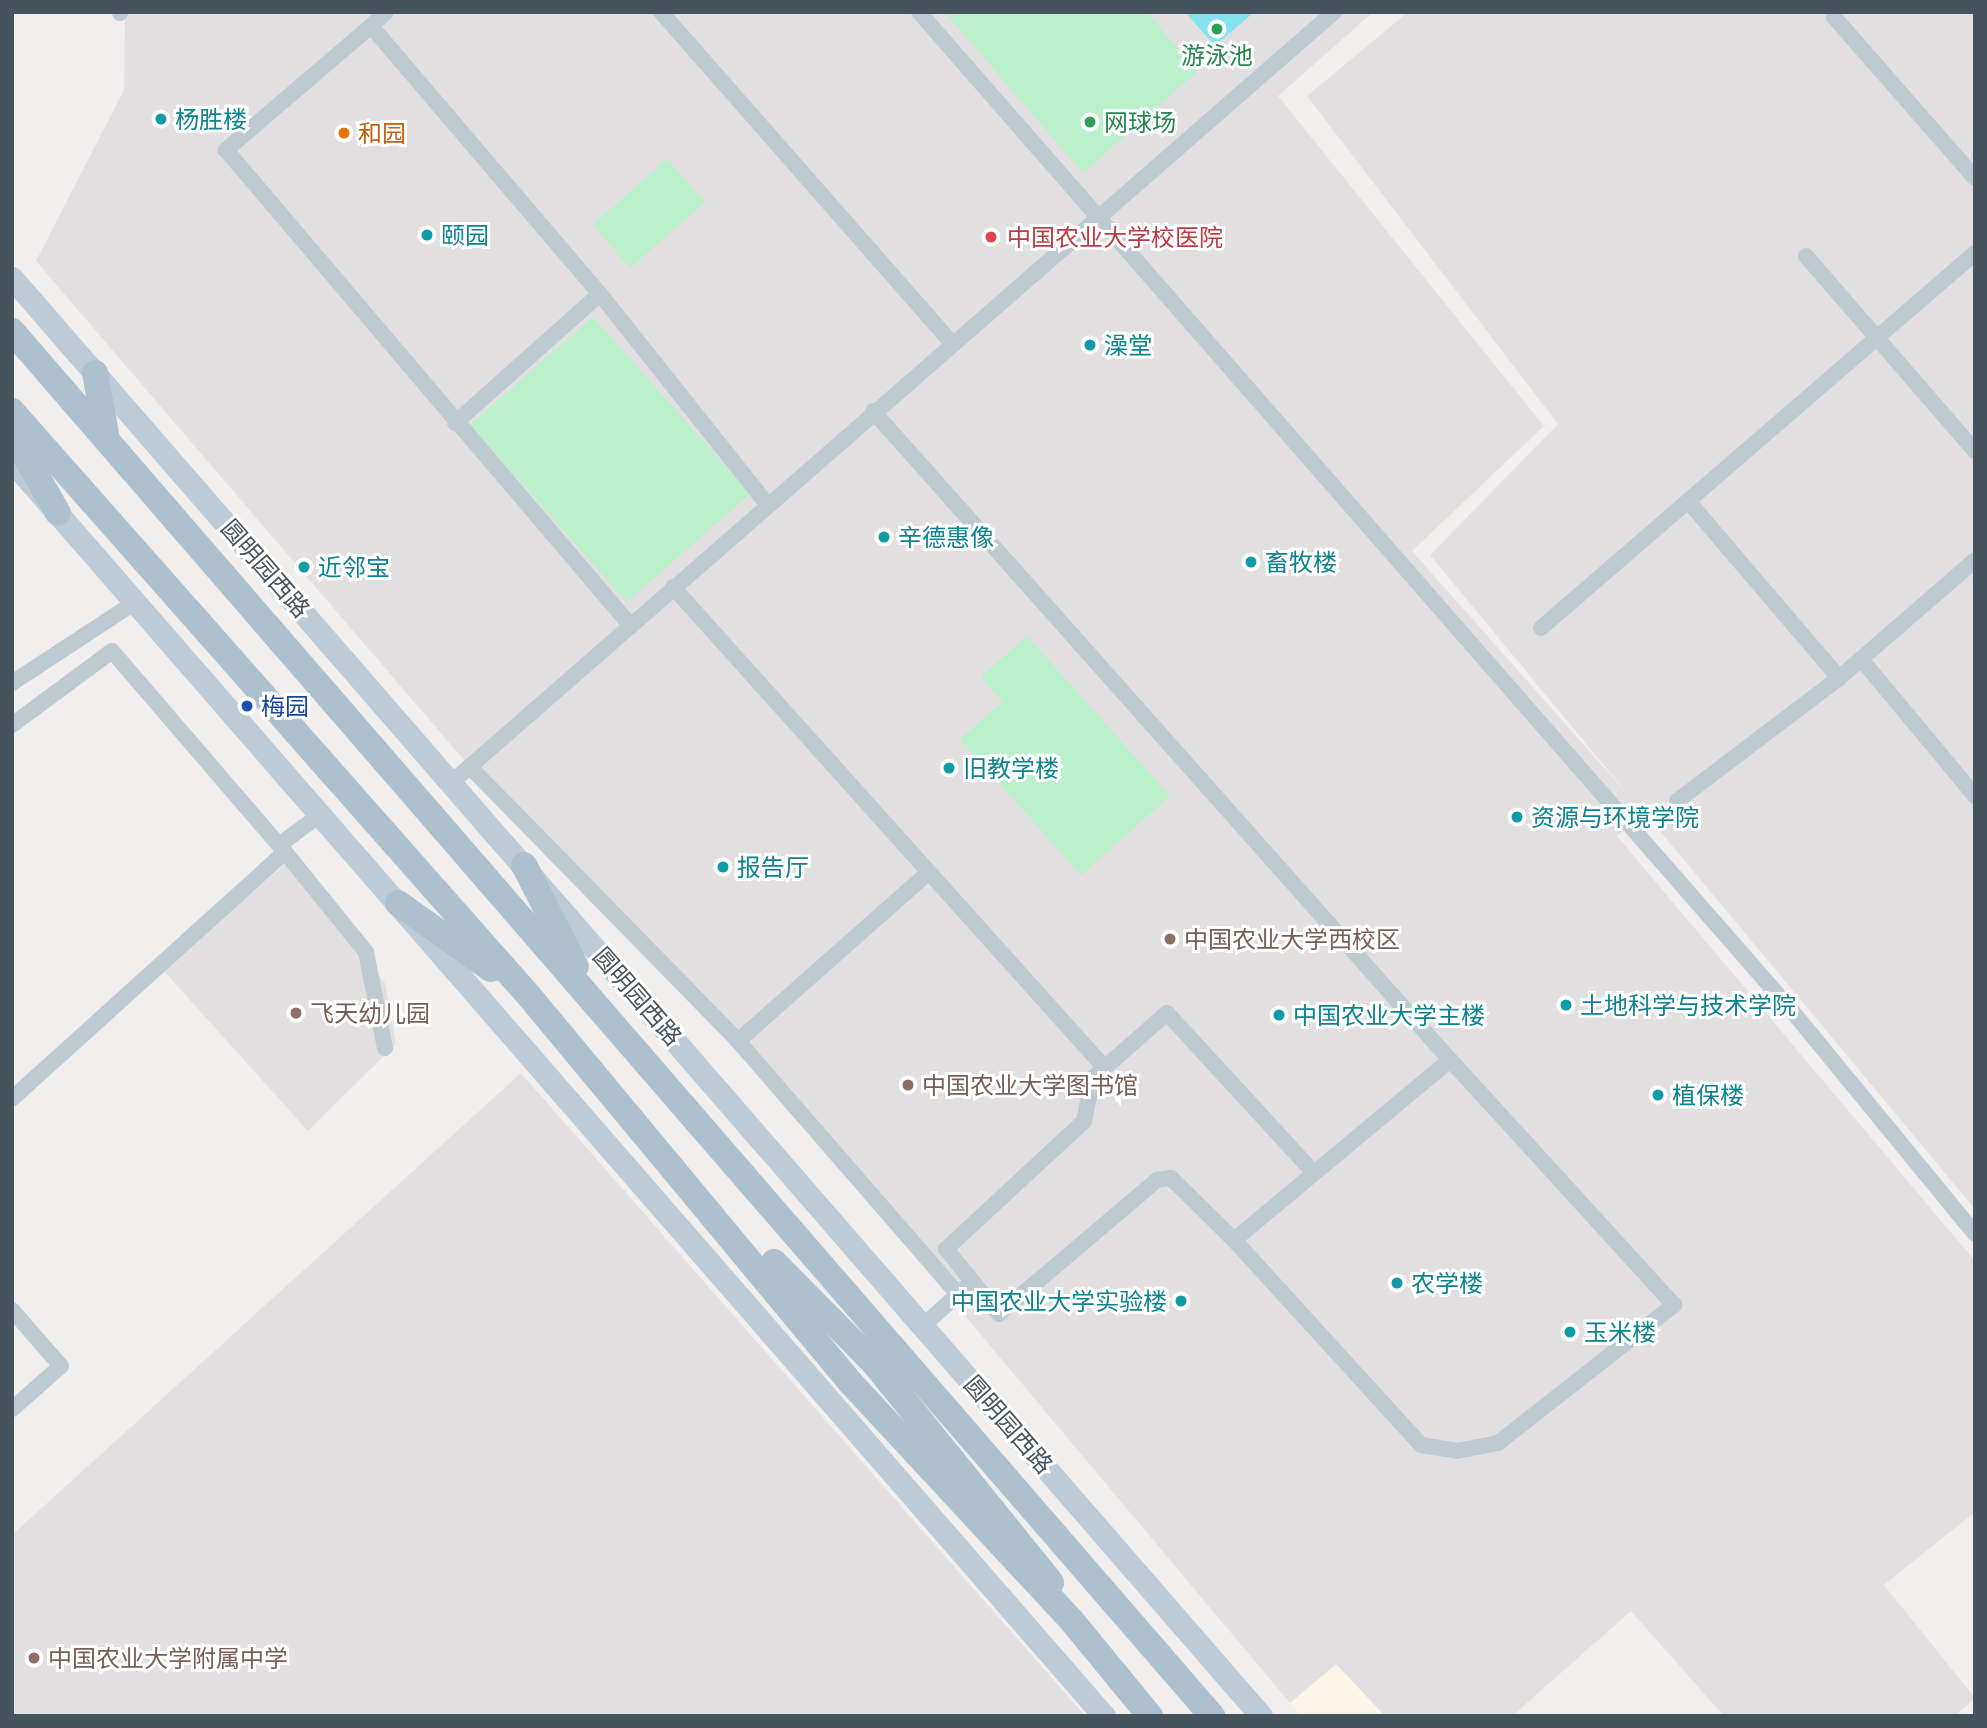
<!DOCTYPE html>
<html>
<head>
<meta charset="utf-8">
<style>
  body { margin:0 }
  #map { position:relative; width:1987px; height:1728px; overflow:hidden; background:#f1eeee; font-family:"Golos Text","Noto Sans SC",sans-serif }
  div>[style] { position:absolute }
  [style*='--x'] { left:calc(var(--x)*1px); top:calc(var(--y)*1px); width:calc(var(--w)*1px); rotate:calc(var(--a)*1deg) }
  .commercial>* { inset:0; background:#fcf4e6 }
  .education>* { inset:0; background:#e2dfe0 }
  .green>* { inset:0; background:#baf0ca }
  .water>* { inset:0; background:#85e3ef }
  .street>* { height:16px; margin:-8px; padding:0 8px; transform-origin:8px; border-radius:8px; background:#becad1 }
  .secondary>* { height:23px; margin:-11.5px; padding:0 11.5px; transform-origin:11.5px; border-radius:11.5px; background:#bdcbd6 }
  .primary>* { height:26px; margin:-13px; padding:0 13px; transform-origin:13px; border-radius:13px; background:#acc0ce }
  .dots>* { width:19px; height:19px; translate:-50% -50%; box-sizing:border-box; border:4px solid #fff; border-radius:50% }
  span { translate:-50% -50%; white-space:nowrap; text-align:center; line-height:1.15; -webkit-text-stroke:6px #fff; paint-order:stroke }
  .leisure-label { font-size:24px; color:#27864d }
  .left { translate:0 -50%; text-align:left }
  .culture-label { font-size:24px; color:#0d838f }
  .right { translate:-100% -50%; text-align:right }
  .food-label { font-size:24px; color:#c56008 }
  .health-label { font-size:24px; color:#be3a42 }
  .street-label { font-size:24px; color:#45535c }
  .transit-label { font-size:24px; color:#164399 }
  .education-label { font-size:24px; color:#785e54 }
  .frame { position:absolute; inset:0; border:14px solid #45535c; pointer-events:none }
</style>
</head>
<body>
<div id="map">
  <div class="commercial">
    <i style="clip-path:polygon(1336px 1663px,1385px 1716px,1301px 1716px,1290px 1704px)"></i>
  </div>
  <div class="education">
    <i style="clip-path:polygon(125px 12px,1373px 12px,1278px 96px,1544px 426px,1412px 551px,1631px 798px,1430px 555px,1558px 424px,1307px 96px,1408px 12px,1975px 12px,1975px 1209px,1645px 813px,1617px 836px,1975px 1261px,1975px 1512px,1884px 1585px,1975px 1698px,1955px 1716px,1724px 1716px,1631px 1611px,1512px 1716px,1385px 1716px,1336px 1664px,1290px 1703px,736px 1043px,470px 767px,36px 261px,124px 90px)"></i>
    <i style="clip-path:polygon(288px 862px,385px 983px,396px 1044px,308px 1131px,162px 969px)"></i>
    <i style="clip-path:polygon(521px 1073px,1085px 1716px,12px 1716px,12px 1535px)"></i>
  </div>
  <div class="green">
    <i style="clip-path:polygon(945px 12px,1147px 12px,1197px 72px,1083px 173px)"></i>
    <i style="clip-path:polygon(667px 159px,705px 202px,630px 268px,593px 225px)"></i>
    <i style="clip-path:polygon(593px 317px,750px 494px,627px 602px,470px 425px)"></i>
    <i style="clip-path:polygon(1027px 636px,1170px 796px,1081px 875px,960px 739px,1003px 702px,981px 677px)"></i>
  </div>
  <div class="water">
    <i style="clip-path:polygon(1185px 12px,1254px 12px,1215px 46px)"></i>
  </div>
  <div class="street">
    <i style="--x:386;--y:12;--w:21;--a:137"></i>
    <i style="--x:371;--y:26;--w:353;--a:49.5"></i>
    <i style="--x:600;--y:294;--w:267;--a:51.5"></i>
    <i style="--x:661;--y:12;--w:439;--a:48.7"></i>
    <i style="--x:919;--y:12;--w:1327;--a:48.85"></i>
    <i style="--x:1792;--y:1011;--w:288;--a:50.6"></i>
    <i style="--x:120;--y:13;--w:1;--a:-90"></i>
    <i style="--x:1834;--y:17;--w:214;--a:48.8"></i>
    <i style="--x:371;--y:26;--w:191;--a:139.5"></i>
    <i style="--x:226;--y:150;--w:625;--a:49.61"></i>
    <i style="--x:1806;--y:256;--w:258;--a:49.1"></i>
    <i style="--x:873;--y:411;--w:868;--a:48.36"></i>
    <i style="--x:455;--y:423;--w:194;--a:-41.7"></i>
    <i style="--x:1688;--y:501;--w:233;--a:49.5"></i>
    <i style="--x:673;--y:587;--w:645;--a:48.08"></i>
    <i style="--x:1541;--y:628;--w:574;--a:-40.83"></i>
    <i style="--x:1861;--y:659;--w:178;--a:50.2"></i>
    <i style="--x:12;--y:683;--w:146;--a:-33.3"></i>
    <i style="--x:12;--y:725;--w:124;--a:-36.5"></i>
    <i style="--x:112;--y:651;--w:265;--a:49.3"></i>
    <i style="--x:285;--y:852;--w:368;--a:137.9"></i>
    <i style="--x:470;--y:767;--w:383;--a:45.6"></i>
    <i style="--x:738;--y:1041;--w:335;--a:49"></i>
    <i style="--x:452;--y:782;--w:1171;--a:-41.12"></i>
    <i style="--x:1677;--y:801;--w:203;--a:-37.2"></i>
    <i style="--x:1839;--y:678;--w:180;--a:-40.9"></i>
    <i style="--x:279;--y:845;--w:52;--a:-36.4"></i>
    <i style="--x:285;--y:852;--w:129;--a:51"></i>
    <i style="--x:366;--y:952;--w:98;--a:78.8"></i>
    <i style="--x:738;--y:1041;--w:255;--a:-41.5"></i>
    <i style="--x:1234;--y:1240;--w:277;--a:47.6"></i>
    <i style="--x:1421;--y:1445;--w:36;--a:9"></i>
    <i style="--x:1457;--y:1451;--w:42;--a:-11"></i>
    <i style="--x:1498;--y:1443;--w:224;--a:-38.1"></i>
    <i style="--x:1674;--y:1305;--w:332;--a:-132.4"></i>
    <i style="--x:1450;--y:1060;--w:281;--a:140.2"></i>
    <i style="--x:1234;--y:1240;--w:88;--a:-135.5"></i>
    <i style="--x:1171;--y:1178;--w:14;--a:172"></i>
    <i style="--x:1157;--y:1180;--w:207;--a:139.7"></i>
    <i style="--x:999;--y:1314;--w:84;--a:-129.2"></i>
    <i style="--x:946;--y:1249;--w:188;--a:-42.8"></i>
    <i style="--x:1084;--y:1121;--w:44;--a:-78.2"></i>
    <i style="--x:1093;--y:1078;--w:98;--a:-41.3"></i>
    <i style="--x:1167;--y:1013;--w:217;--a:47.4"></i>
    <i style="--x:12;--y:1310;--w:74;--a:48.8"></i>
    <i style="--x:61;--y:1366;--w:65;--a:138.7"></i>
    <i style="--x:924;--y:1325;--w:55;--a:-42.1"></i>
  </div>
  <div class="secondary">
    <i style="--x:12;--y:278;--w:1905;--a:49.02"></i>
    <i style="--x:12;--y:461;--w:1664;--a:48.97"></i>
  </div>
  <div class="primary">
    <i style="--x:12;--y:331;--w:1833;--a:49.09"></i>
    <i style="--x:95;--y:373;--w:68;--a:79.8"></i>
    <i style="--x:12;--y:411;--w:782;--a:48.52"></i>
    <i style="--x:530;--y:997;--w:501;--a:50.27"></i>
    <i style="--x:850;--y:1382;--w:326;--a:47.1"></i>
    <i style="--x:1072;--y:1621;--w:123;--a:50.6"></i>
    <i style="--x:12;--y:433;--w:92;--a:60.1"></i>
    <i style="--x:524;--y:865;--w:114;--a:63"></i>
    <i style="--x:398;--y:903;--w:114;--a:35.4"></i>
    <i style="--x:774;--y:1262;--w:142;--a:45.3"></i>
    <i style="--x:874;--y:1363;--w:282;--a:51.1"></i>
  </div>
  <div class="dots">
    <i style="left:1217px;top:29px;background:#2e9e5b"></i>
    <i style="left:161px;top:119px;background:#0f9aa8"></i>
    <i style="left:1090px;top:122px;background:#2e9e5b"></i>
    <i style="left:344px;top:133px;background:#e8710a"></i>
    <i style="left:427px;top:235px;background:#0f9aa8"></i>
    <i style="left:991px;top:237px;background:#e0444e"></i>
    <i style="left:1090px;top:345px;background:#0f9aa8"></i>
    <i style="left:884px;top:537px;background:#0f9aa8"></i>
    <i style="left:1251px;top:562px;background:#0f9aa8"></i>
    <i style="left:304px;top:567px;background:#0f9aa8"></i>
    <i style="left:247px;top:706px;background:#1a4fb4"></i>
    <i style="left:949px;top:768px;background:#0f9aa8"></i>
    <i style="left:1517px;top:817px;background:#0f9aa8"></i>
    <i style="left:723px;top:867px;background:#0f9aa8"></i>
    <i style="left:1170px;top:939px;background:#8d6e63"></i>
    <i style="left:1566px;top:1005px;background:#0f9aa8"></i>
    <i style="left:296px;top:1013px;background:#8d6e63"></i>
    <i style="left:1279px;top:1015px;background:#0f9aa8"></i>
    <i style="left:908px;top:1085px;background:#8d6e63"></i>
    <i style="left:1658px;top:1095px;background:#0f9aa8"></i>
    <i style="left:1397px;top:1283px;background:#0f9aa8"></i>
    <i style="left:1181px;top:1301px;background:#0f9aa8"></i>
    <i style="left:1570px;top:1332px;background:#0f9aa8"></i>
    <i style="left:34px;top:1658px;background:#8d6e63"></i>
  </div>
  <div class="leisure-label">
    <span style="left:1217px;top:55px">游泳池</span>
    <span class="left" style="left:1104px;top:122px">网球场</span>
  </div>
  <div class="culture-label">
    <span class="left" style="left:175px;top:119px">杨胜楼</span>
    <span class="left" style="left:441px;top:235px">颐园</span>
    <span class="left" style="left:1104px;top:345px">澡堂</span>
    <span class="left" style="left:898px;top:537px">辛德惠像</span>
    <span class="left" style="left:1265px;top:562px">畜牧楼</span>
    <span class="left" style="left:318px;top:567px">近邻宝</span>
    <span class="left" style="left:963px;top:768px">旧教学楼</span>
    <span class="left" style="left:1531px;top:817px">资源与环境学院</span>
    <span class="left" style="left:737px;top:867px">报告厅</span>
    <span class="left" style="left:1580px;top:1005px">土地科学与技术学院</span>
    <span class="left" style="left:1293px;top:1015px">中国农业大学主楼</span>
    <span class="left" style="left:1672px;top:1095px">植保楼</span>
    <span class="left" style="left:1411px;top:1283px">农学楼</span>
    <span class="right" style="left:1167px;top:1301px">中国农业大学实验楼</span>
    <span class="left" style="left:1584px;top:1332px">玉米楼</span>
  </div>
  <div class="food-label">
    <span class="left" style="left:358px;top:133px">和园</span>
  </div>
  <div class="health-label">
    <span class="left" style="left:1007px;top:237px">中国农业大学校医院</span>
  </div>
  <div class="street-label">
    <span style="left:266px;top:568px;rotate:49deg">圆明园西路</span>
    <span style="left:638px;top:996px;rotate:49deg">圆明园西路</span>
    <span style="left:1009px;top:1424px;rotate:49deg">圆明园西路</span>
  </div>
  <div class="transit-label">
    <span class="left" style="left:261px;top:706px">梅园</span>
  </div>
  <div class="education-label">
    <span class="left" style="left:1184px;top:939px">中国农业大学西校区</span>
    <span class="left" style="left:310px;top:1013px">飞天幼儿园</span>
    <span class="left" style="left:922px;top:1085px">中国农业大学图书馆</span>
    <span class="left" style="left:48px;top:1658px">中国农业大学附属中学</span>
  </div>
  <div class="frame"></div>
</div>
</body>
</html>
